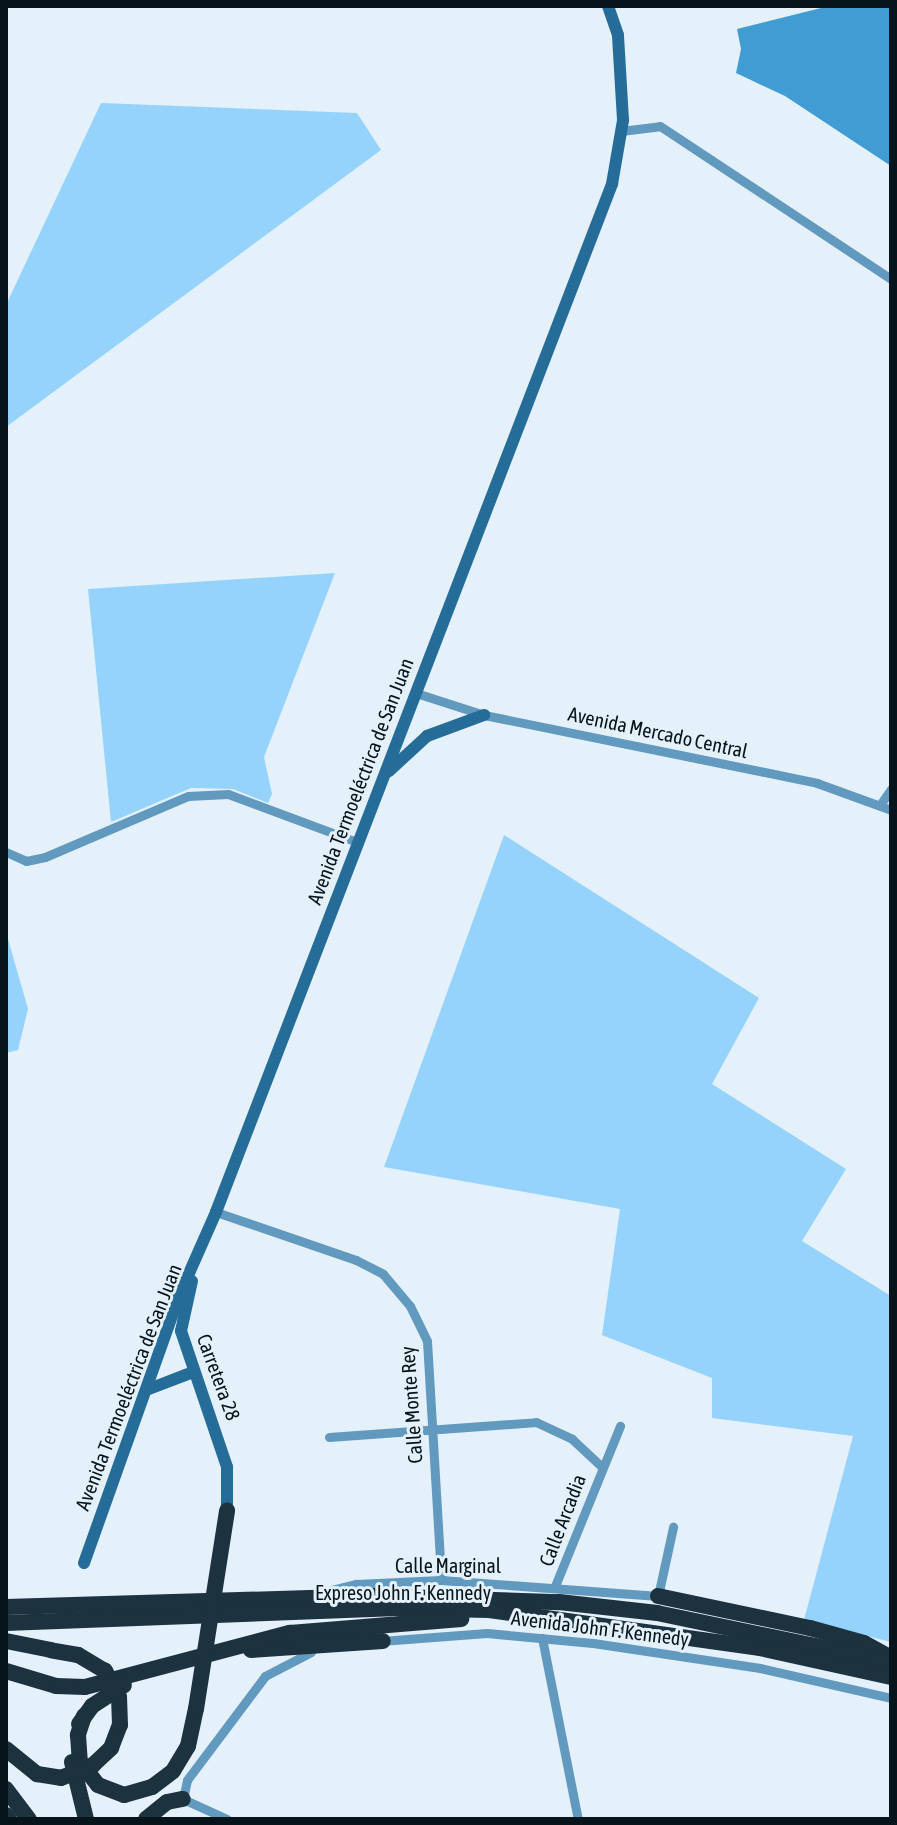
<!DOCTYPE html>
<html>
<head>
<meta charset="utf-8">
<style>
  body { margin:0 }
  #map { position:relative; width:897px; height:1825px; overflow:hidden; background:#e4f1fa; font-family:"Asap Condensed",sans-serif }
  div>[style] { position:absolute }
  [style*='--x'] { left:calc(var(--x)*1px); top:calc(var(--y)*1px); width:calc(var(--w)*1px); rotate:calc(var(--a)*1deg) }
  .green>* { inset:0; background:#95d3fd }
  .water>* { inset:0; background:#419cd3 }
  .street>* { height:9px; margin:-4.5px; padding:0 4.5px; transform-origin:4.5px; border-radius:4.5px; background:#6299be }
  .secondary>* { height:12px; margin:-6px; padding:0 6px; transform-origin:6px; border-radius:6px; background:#256d98 }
  .highway>* { height:16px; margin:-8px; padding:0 8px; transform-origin:8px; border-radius:8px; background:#1d323f }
  .highway-bridge>* { height:16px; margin:-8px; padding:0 8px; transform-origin:8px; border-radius:8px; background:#1d323f }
  span { translate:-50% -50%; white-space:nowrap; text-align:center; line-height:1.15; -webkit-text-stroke:6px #e4f1fa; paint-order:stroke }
  .street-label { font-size:20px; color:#08141b }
  .frame { position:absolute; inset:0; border:8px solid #08141b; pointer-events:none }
</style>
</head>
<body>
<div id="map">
  <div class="green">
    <i style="clip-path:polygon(101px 103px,357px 113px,381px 150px,6px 427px,6px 305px)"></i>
    <i style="clip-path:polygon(335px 573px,264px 757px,272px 794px,268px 803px,233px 789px,191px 788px,111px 822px,88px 589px)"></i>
    <i style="clip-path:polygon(504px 835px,759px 998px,712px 1084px,846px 1169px,802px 1241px,891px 1296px,891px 1642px,804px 1620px,853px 1436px,712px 1418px,712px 1378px,602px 1335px,620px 1209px,384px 1167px)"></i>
    <i style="clip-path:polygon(6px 932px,28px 1009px,18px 1050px,6px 1053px)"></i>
  </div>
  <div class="water">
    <i style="clip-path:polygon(829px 6px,891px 6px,891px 166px,785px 96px,736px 73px,741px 49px,737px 29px)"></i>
  </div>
  <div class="street">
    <i style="--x:621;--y:131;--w:39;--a:-7"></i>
    <i style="--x:660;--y:126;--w:277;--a:33.5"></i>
    <i style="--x:416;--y:693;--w:71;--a:17.9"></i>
    <i style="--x:484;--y:715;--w:340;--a:11.5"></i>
    <i style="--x:817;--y:783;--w:79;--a:20"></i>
    <i style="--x:882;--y:802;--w:16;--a:-55"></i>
    <i style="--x:6;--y:852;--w:22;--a:24"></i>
    <i style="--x:26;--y:861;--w:19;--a:-12"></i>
    <i style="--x:45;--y:857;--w:155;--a:-23.1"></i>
    <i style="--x:188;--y:796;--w:40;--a:-2.9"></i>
    <i style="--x:228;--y:794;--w:138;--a:20.4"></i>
    <i style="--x:216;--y:1212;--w:148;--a:18.9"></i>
    <i style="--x:356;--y:1260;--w:30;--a:27"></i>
    <i style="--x:383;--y:1274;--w:42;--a:49.8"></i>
    <i style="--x:410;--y:1306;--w:39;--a:64"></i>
    <i style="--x:427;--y:1341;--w:239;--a:86.6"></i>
    <i style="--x:329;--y:1437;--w:208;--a:-4.1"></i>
    <i style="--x:536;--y:1422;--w:40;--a:25"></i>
    <i style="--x:572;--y:1439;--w:41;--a:43"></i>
    <i style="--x:555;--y:1586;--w:173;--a:-67.9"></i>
    <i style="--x:323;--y:1592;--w:34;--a:-14"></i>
    <i style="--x:356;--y:1584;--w:85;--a:-2.7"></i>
    <i style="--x:441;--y:1580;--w:218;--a:4.2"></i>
    <i style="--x:658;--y:1596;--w:71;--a:-77.7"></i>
    <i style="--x:542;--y:1638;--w:185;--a:78.8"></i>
    <i style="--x:381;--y:1641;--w:106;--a:-4.3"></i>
    <i style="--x:487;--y:1633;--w:106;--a:5.4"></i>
    <i style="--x:593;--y:1643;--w:169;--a:8.5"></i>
    <i style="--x:760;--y:1668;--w:134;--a:12.9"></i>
    <i style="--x:227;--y:1819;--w:48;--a:-155.6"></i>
    <i style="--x:183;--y:1799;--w:19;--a:-78"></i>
    <i style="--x:187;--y:1780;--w:130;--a:-53.1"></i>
    <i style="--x:265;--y:1676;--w:52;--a:-27.6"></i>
  </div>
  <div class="secondary">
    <i style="--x:389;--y:771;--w:52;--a:-42.6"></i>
    <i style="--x:427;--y:736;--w:61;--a:-20.2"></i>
    <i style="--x:192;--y:1281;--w:51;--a:102.4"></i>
    <i style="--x:181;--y:1331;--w:144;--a:71.3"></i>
    <i style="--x:227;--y:1467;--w:43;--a:90"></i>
    <i style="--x:149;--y:1389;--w:47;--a:-21.1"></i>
    <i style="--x:84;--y:1563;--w:283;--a:-70.4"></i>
    <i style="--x:179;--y:1296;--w:92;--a:-66.2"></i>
    <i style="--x:216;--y:1212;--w:1102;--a:-68.93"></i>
    <i style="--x:612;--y:184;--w:65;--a:-80.2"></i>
    <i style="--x:623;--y:120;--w:85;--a:-93.4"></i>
    <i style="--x:618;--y:35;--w:31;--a:-109"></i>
  </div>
  <div class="highway">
    <i style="--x:658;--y:1596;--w:155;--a:11.9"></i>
    <i style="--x:810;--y:1628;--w:56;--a:15.5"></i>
    <i style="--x:864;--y:1643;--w:25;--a:29"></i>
    <i style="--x:6;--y:1607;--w:368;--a:-1.7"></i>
    <i style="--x:374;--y:1596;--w:185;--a:1.9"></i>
    <i style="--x:559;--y:1602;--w:99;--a:6.4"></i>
    <i style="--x:657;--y:1613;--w:239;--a:11.8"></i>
    <i style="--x:6;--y:1623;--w:386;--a:-2.2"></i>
    <i style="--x:392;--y:1608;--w:97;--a:1.2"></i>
    <i style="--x:489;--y:1610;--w:274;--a:8"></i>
    <i style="--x:760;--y:1648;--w:134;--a:12.5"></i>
    <i style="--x:6;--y:1641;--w:46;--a:11.3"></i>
    <i style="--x:251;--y:1650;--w:132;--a:-3.9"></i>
    <i style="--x:6;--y:1671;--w:52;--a:16.7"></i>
    <i style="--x:56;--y:1686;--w:29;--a:2"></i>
    <i style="--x:85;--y:1687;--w:212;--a:-14.8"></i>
    <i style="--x:290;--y:1633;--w:172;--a:-4.7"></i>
    <i style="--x:84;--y:1716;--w:20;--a:108"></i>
    <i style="--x:78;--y:1735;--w:27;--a:86"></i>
    <i style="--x:80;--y:1762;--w:29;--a:52"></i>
    <i style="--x:98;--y:1785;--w:28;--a:21"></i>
    <i style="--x:124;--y:1795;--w:29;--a:-16"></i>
    <i style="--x:152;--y:1787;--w:26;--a:-37"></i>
    <i style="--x:173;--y:1771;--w:29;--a:-59"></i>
    <i style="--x:188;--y:1746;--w:38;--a:-78"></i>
    <i style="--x:79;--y:1724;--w:22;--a:-54"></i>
    <i style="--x:92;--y:1706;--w:38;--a:-33"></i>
    <i style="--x:6;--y:1749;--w:40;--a:39"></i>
    <i style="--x:72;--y:1762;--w:59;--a:76.2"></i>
    <i style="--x:6;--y:1789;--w:38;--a:53"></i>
    <i style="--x:6;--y:1815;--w:5;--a:53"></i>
    <i style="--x:146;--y:1819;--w:27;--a:-39"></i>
    <i style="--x:167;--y:1802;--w:16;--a:-11"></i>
  </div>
  <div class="highway-bridge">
    <i style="--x:196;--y:1709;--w:201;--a:-81.1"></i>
    <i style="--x:37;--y:1774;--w:24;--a:9"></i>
    <i style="--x:61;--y:1778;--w:35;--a:-22"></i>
    <i style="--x:93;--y:1765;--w:25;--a:-43"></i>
    <i style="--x:111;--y:1748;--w:25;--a:-69"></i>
    <i style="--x:120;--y:1725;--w:28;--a:-92"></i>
    <i style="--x:119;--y:1697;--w:30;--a:-118"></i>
    <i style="--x:105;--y:1671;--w:31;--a:-149"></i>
    <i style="--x:78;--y:1655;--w:27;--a:-170"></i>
  </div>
  <div class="street-label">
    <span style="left:658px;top:732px;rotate:12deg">Avenida Mercado Central</span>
    <span style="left:360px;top:781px;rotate:-69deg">Avenida Termoeléctrica de San Juan</span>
    <span style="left:219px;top:1377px;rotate:70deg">Carretera 28</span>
    <span style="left:128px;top:1387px;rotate:-69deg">Avenida Termoeléctrica de San Juan</span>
    <span style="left:411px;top:1405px;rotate:-94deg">Calle Monte Rey</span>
    <span style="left:562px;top:1520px;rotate:-69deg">Calle Arcadia</span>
    <span style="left:448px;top:1565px">Calle Marginal</span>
    <span style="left:403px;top:1592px">Expreso John F. Kennedy</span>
    <span style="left:600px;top:1628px;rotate:7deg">Avenida John F. Kennedy</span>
  </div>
  <div class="frame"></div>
</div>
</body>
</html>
